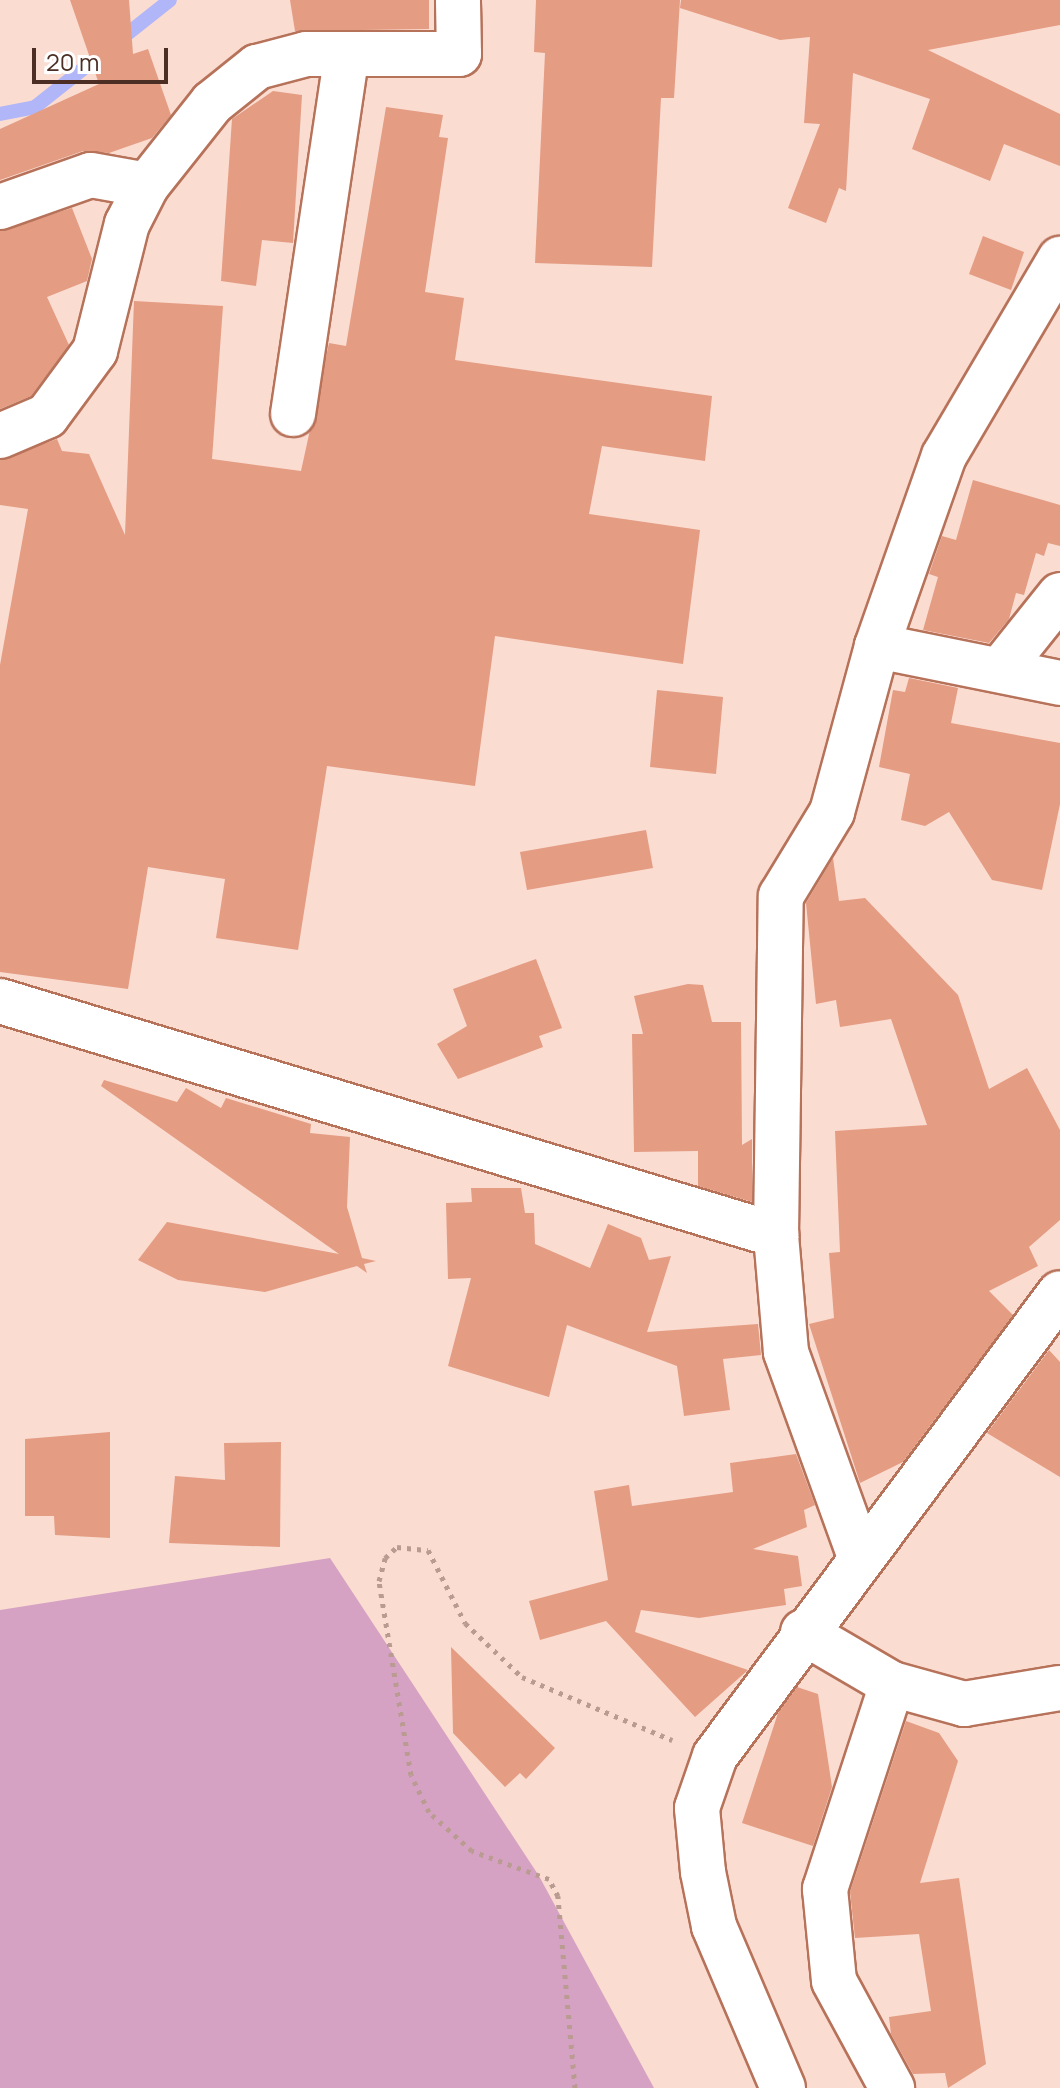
<!DOCTYPE html>
<html>
<head>
<meta charset="utf-8">
<style>
  body { margin:0 }
  #map { position:relative; width:1060px; height:2088px; overflow:hidden; background:#fbdcd1; font-family:Manrope,sans-serif }
  div>[style] { position:absolute }
  [style*='--x'] { left:calc(var(--x)*1px); top:calc(var(--y)*1px); width:calc(var(--w)*1px); rotate:calc(var(--a)*1deg) }
  .green>* { inset:0; background:#d5a2c3 }
  .stream>* { height:14px; margin:-7px; padding:0 7px; transform-origin:7px; border-radius:7px; background:#b0b6f8 }
  .building>* { inset:0; background:#e49c83 }
  .path>* { height:5px; margin-top:-2.5px; transform-origin:0; background:repeating-linear-gradient(90deg,#ba9b91 0 4px,transparent 0 10px) }
  .roads { filter:drop-shadow(2px 0 #b7725a) drop-shadow(-2px 0 #b7725a) drop-shadow(0 2px #b7725a) drop-shadow(0 -2px #b7725a) }
  .minor>* { height:44px; margin:-22px; padding:0 22px; transform-origin:22px; border-radius:22px; background:#fff }
  span { translate:-50% -50%; white-space:nowrap; text-align:center; line-height:1.15; -webkit-text-stroke:6px #fff; paint-order:stroke }
  .scale { position:absolute; left:32px; top:48px; width:136px; height:36px; box-sizing:border-box; border:4px solid #4c2e24; border-top:0; padding-left:10px; font-size:24px; line-height:28px; white-space:nowrap; color:#4c2e24; -webkit-text-stroke:6px #fff; paint-order:stroke }
</style>
</head>
<body>
<div id="map">
  <div class="green">
    <i style="clip-path:polygon(330px 1558px,539px 1876px,654px 2088px,0 2088px,0 1610px)"></i>
  </div>
  <div class="stream">
    <i style="--x:0;--y:114;--w:36;--a:-11"></i>
    <i style="--x:35;--y:107;--w:172;--a:-38.4"></i>
  </div>
  <div class="building">
    <i style="clip-path:polygon(70px 0,129px 0,133px 54px,148px 49px,171px 115px,152px 138px,109px 153px,83px 151px,0 180px,0 129px,99px 84px)"></i>
    <i style="clip-path:polygon(290px 0,429px 0,429px 29px,295px 31px)"></i>
    <i style="clip-path:polygon(536px 0,680px 0,674px 98px,661px 98px,652px 267px,535px 263px,545px 53px,534px 52px)"></i>
    <i style="clip-path:polygon(681px 0,1060px 0,1060px 25px,928px 50px,1060px 114px,1060px 166px,1004px 144px,990px 181px,912px 149px,930px 99px,853px 73px,846px 191px,839px 188px,826px 223px,788px 208px,820px 124px,804px 123px,810px 37px,780px 40px,680px 8px)"></i>
    <i style="clip-path:polygon(273px 91px,302px 95px,293px 243px,262px 240px,256px 286px,221px 281px,232px 119px)"></i>
    <i style="clip-path:polygon(386px 107px,443px 115px,439px 137px,448px 138px,425px 292px,464px 298px,455px 360px,712px 396px,705px 461px,602px 446px,589px 514px,700px 530px,683px 664px,495px 636px,475px 786px,327px 766px,298px 950px,216px 938px,225px 879px,148px 867px,128px 989px,0 972px,0 665px,28px 509px,0 505px,0 460px,57px 439px,62px 451px,89px 454px,125px 535px,134px 301px,223px 306px,212px 459px,301px 471px,329px 343px,346px 346px)"></i>
    <i style="clip-path:polygon(72px 208px,92px 259px,87px 281px,47px 297px,69px 345px,31px 396px,0 409px,0 231px)"></i>
    <i style="clip-path:polygon(983px 236px,1024px 252px,1011px 290px,969px 274px)"></i>
    <i style="clip-path:polygon(973px 480px,1060px 505px,1060px 546px,1048px 543px,1044px 556px,1036px 553px,1024px 595px,1016px 593px,1009px 619px,989px 643px,923px 630px,938px 577px,929px 574px,942px 536px,956px 540px)"></i>
    <i style="clip-path:polygon(909px 678px,958px 688px,951px 723px,1060px 743px,1060px 804px,1042px 890px,992px 880px,949px 812px,925px 826px,901px 820px,910px 774px,879px 767px,893px 690px,905px 692px)"></i>
    <i style="clip-path:polygon(657px 690px,723px 697px,716px 774px,650px 767px)"></i>
    <i style="clip-path:polygon(646px 830px,653px 868px,527px 890px,520px 852px)"></i>
    <i style="clip-path:polygon(833px 858px,839px 901px,865px 898px,958px 995px,989px 1089px,1027px 1068px,1060px 1130px,1060px 1220px,1029px 1247px,1038px 1266px,989px 1291px,1013px 1315px,903px 1462px,860px 1483px,809px 1324px,834px 1318px,829px 1253px,840px 1252px,835px 1131px,927px 1125px,891px 1019px,840px 1027px,836px 1000px,816px 1004px,806px 903px)"></i>
    <i style="clip-path:polygon(536px 959px,562px 1028px,539px 1036px,543px 1047px,458px 1079px,437px 1044px,467px 1026px,453px 989px)"></i>
    <i style="clip-path:polygon(688px 984px,703px 985px,712px 1022px,741px 1022px,742px 1145px,752px 1139px,752px 1202px,698px 1186px,698px 1151px,634px 1152px,632px 1034px,643px 1034px,634px 996px)"></i>
    <i style="clip-path:polygon(104px 1080px,177px 1102px,186px 1088px,221px 1108px,226px 1098px,311px 1124px,310px 1133px,350px 1137px,347px 1207px,362px 1258px,376px 1261px,364px 1264px,367px 1273px,357px 1266px,265px 1292px,178px 1280px,138px 1260px,167px 1222px,339px 1254px,101px 1086px)"></i>
    <i style="clip-path:polygon(471px 1188px,521px 1188px,525px 1213px,534px 1213px,535px 1244px,590px 1268px,608px 1224px,641px 1238px,649px 1260px,671px 1256px,647px 1332px,758px 1324px,761px 1355px,723px 1359px,730px 1410px,684px 1416px,677px 1366px,567px 1325px,549px 1397px,448px 1366px,471px 1278px,448px 1279px,446px 1203px,472px 1202px)"></i>
    <i style="clip-path:polygon(1049px 1350px,1060px 1362px,1060px 1477px,987px 1433px)"></i>
    <i style="clip-path:polygon(110px 1432px,110px 1538px,55px 1535px,54px 1516px,25px 1516px,25px 1439px)"></i>
    <i style="clip-path:polygon(281px 1442px,280px 1547px,169px 1543px,175px 1476px,225px 1480px,224px 1443px)"></i>
    <i style="clip-path:polygon(796px 1454px,815px 1505px,804px 1510px,807px 1527px,753px 1549px,798px 1556px,802px 1586px,784px 1589px,786px 1605px,699px 1618px,641px 1610px,635px 1632px,748px 1670px,695px 1717px,606px 1621px,540px 1640px,529px 1601px,608px 1580px,594px 1491px,629px 1485px,632px 1506px,733px 1492px,730px 1463px)"></i>
    <i style="clip-path:polygon(451px 1647px,555px 1748px,526px 1779px,520px 1773px,505px 1787px,453px 1733px)"></i>
    <i style="clip-path:polygon(797px 1687px,818px 1694px,832px 1787px,813px 1846px,742px 1823px,778px 1713px)"></i>
    <i style="clip-path:polygon(906px 1721px,939px 1733px,958px 1761px,920px 1883px,959px 1878px,986px 2064px,948px 2088px,945px 2073px,913px 2074px,891px 2034px,889px 2017px,931px 2011px,919px 1934px,855px 1938px,850px 1892px)"></i>
  </div>
  <div class="path">
    <i style="--x:575;--y:2088;--w:193;--a:-95.1"></i>
    <i style="--x:558;--y:1896;--w:19;--a:-118"></i>
    <i style="--x:549;--y:1879;--w:82;--a:-160"></i>
    <i style="--x:472;--y:1851;--w:58;--a:-137.8"></i>
    <i style="--x:429;--y:1812;--w:41;--a:-115.9"></i>
    <i style="--x:411;--y:1775;--w:197;--a:-99.4"></i>
    <i style="--x:379;--y:1581;--w:24;--a:-75"></i>
    <i style="--x:385;--y:1558;--w:16;--a:-43"></i>
    <i style="--x:397;--y:1547;--w:31;--a:6"></i>
    <i style="--x:428;--y:1550;--w:82;--a:63.1"></i>
    <i style="--x:465;--y:1623;--w:79;--a:43.5"></i>
    <i style="--x:522;--y:1677;--w:163;--a:22.8"></i>
  </div>
  <div class="roads">
    <div class="minor">
      <i style="--x:0;--y:207;--w:96;--a:-19.4"></i>
      <i style="--x:91;--y:175;--w:57;--a:10.1"></i>
      <i style="--x:293;--y:414;--w:359;--a:-81.5"></i>
      <i style="--x:0;--y:436;--w:51;--a:-23.1"></i>
      <i style="--x:47;--y:416;--w:81;--a:-53.6"></i>
      <i style="--x:95;--y:351;--w:131;--a:-75.9"></i>
      <i style="--x:127;--y:224;--w:44;--a:-62.9"></i>
      <i style="--x:147;--y:185;--w:105;--a:-51.6"></i>
      <i style="--x:212;--y:103;--w:58;--a:-38.7"></i>
      <i style="--x:257;--y:67;--w:51;--a:-14.9"></i>
      <i style="--x:306;--y:54;--w:153;--a:0"></i>
      <i style="--x:459;--y:54;--w:54;--a:-91.1"></i>
      <i style="--x:877;--y:646;--w:187;--a:11.4"></i>
      <i style="--x:1000;--y:670;--w:96;--a:-51.3"></i>
      <i style="--x:0;--y:1001;--w:811;--a:16.78"></i>
      <i style="--x:859;--y:1554;--w:215;--a:-109.9"></i>
      <i style="--x:786;--y:1352;--w:117;--a:-94.9"></i>
      <i style="--x:776;--y:1235;--w:339;--a:-89.2"></i>
      <i style="--x:781;--y:896;--w:98;--a:-58.7"></i>
      <i style="--x:832;--y:812;--w:172;--a:-74.8"></i>
      <i style="--x:877;--y:646;--w:201;--a:-70.6"></i>
      <i style="--x:944;--y:456;--w:229;--a:-59.5"></i>
      <i style="--x:803;--y:1632;--w:103;--a:30.3"></i>
      <i style="--x:892;--y:1684;--w:75;--a:15.5"></i>
      <i style="--x:964;--y:1704;--w:97;--a:-9.5"></i>
      <i style="--x:892;--y:1684;--w:216;--a:108.1"></i>
      <i style="--x:825;--y:1889;--w:92;--a:84.4"></i>
      <i style="--x:834;--y:1981;--w:122;--a:61.5"></i>
      <i style="--x:783;--y:2088;--w:176;--a:-113.1"></i>
      <i style="--x:714;--y:1926;--w:55;--a:-101.5"></i>
      <i style="--x:703;--y:1872;--w:64;--a:-95.4"></i>
      <i style="--x:697;--y:1808;--w:55;--a:-70.9"></i>
      <i style="--x:715;--y:1756;--w:577;--a:-53.31"></i>
    </div>
  </div>
  <div class="scale">20 m</div>
</div>
</body>
</html>
